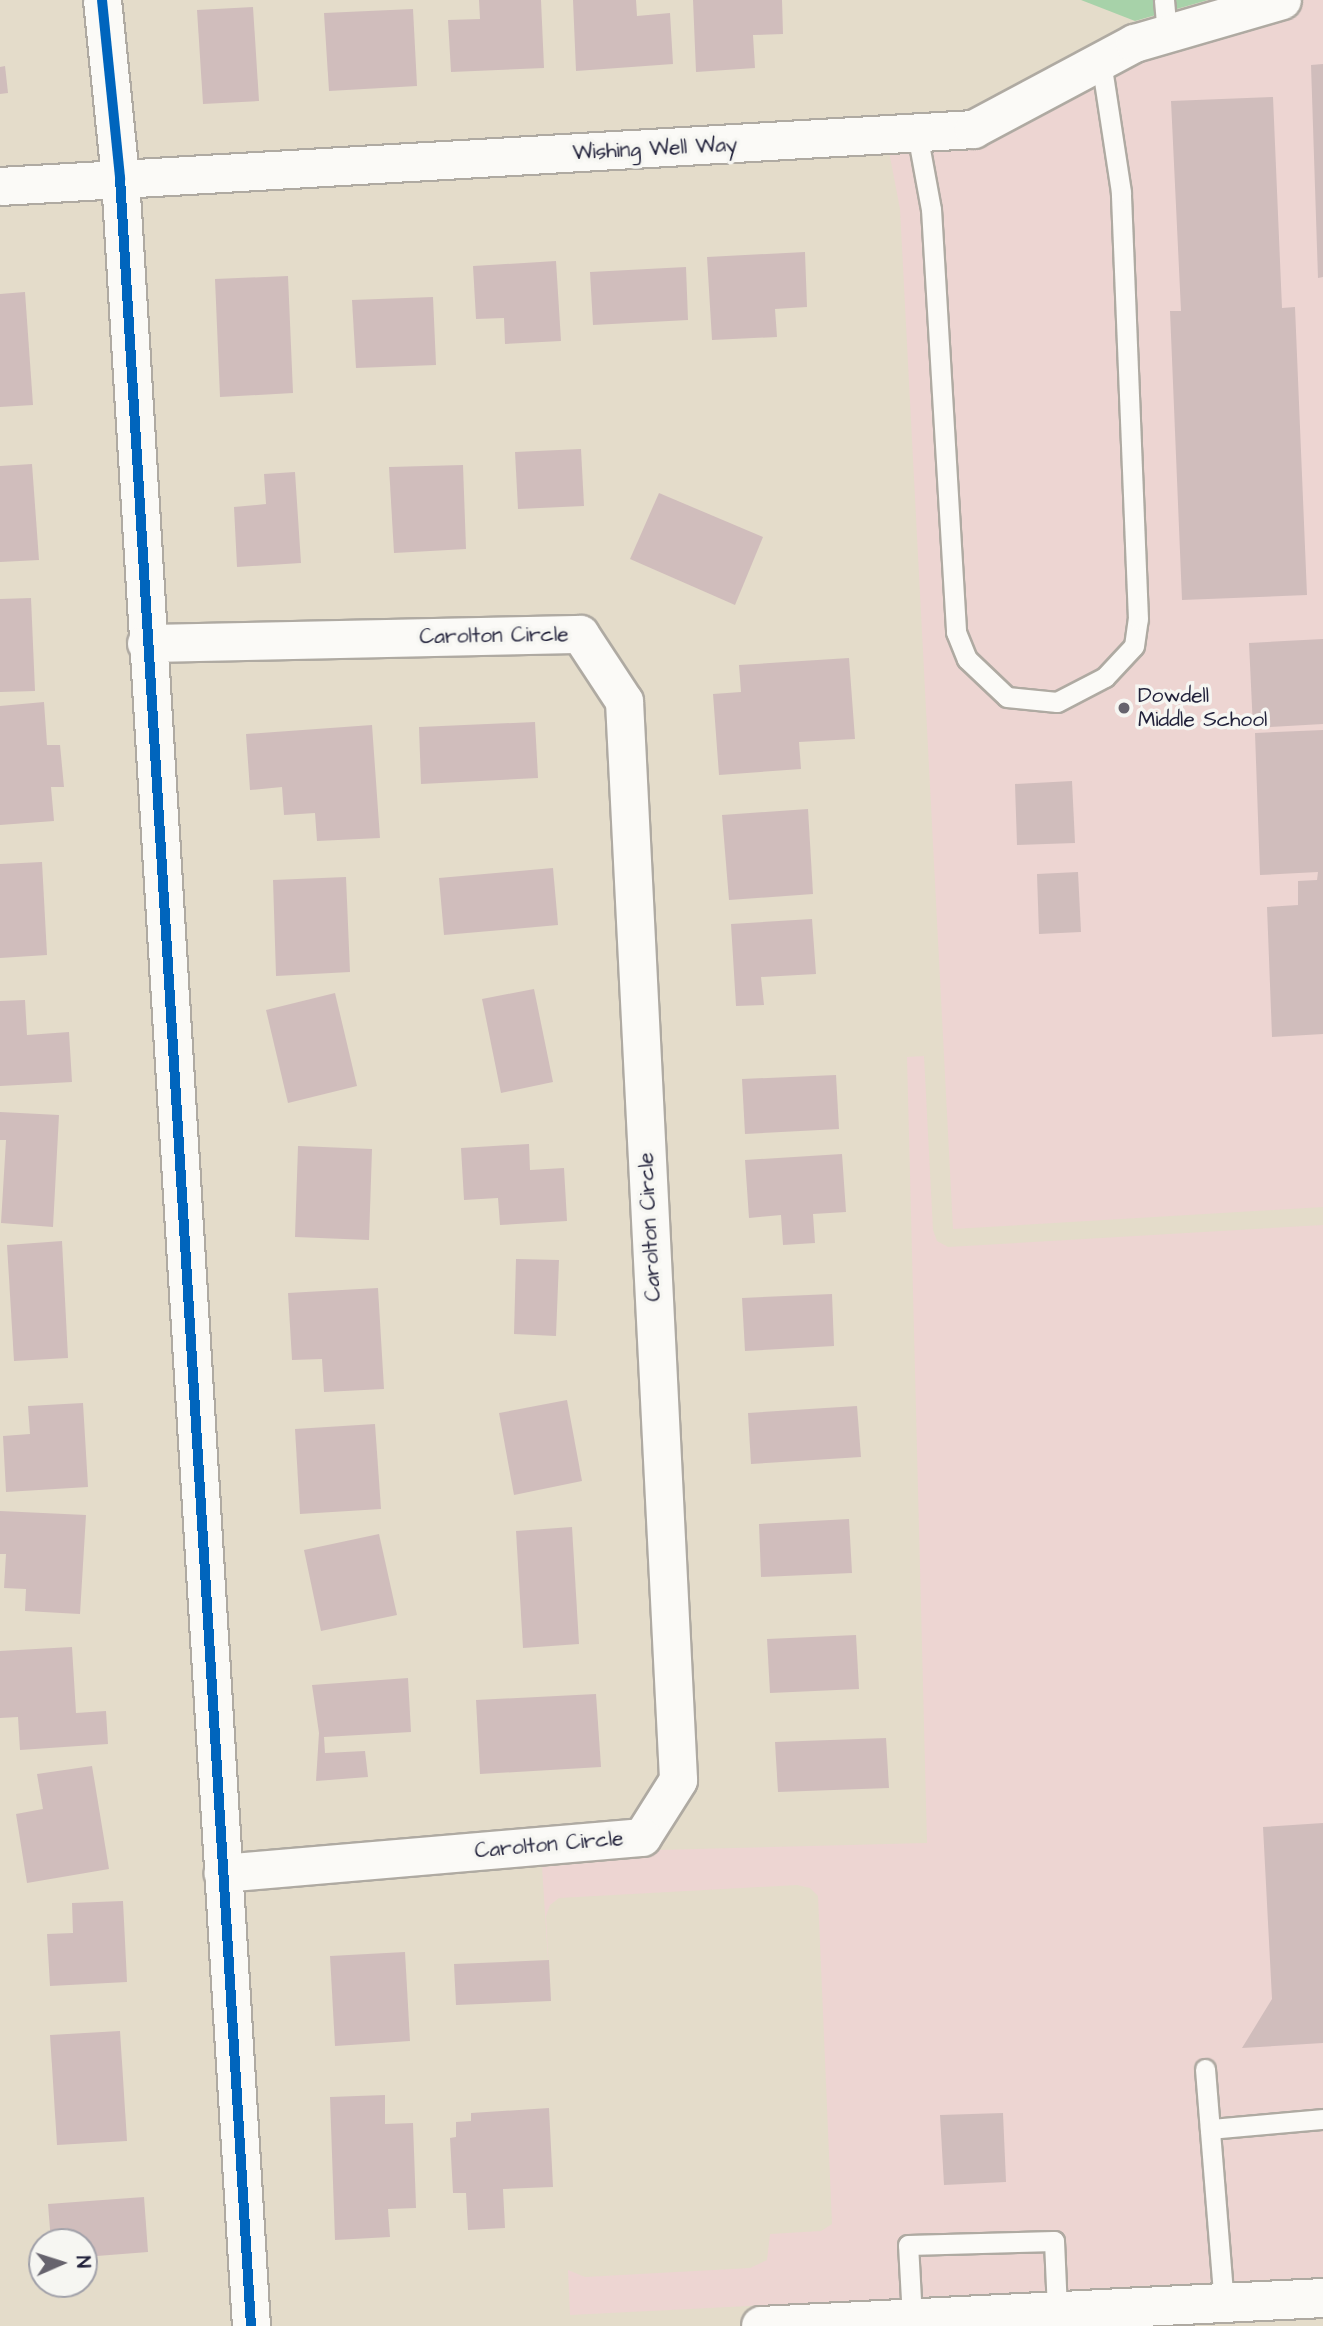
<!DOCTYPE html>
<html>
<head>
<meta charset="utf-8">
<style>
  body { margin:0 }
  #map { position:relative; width:1323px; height:2326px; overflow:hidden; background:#e4dcca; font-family:"Architects Daughter",sans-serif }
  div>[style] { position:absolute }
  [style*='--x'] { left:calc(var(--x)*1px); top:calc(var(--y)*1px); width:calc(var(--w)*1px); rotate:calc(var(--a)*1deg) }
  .built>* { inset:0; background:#edd5d2 }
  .green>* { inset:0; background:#a7d2a9 }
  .building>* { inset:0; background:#d0bdbc }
  .roads { filter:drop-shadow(2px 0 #afaaa2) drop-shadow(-2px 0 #afaaa2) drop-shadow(0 2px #afaaa2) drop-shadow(0 -2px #afaaa2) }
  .service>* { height:19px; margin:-9.5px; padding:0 9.5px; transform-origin:9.5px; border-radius:9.5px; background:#fbfaf7 }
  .minor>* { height:37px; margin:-18.5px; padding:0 18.5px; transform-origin:18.5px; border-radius:18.5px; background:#fbfaf7 }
  .tertiary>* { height:38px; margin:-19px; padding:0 19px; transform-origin:19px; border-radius:19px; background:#fbfaf7 }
  .bus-1>* { height:10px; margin:-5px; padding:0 5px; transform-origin:5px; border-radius:5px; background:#0065bd }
  .dots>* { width:19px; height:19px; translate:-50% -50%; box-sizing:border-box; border:4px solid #f6f6f2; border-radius:50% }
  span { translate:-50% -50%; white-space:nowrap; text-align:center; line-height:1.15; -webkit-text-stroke:7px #f6f6f2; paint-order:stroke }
  .street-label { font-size:21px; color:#22223b }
  .poi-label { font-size:21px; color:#22223b }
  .left { translate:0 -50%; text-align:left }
  .north { position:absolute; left:28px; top:2228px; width:70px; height:70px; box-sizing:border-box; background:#f6f6f2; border:2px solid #a1a1a9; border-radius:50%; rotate:87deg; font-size:19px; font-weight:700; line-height:28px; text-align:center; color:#22223b }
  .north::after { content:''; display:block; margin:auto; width:24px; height:32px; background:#66636d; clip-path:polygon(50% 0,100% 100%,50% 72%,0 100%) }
</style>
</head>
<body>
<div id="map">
  <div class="built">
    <i style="clip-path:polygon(1282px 0,1323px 0,1323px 1207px,953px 1229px,900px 209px,886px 136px,973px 129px)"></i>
    <i style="clip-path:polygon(924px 1056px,933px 1230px,937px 1241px,948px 1247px,1323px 1225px,1323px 2277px,570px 2315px,568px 2270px,585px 2277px,750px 2268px,767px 2260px,770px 2234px,821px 2231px,832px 2224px,818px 1896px,810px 1888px,797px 1885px,559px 1898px,550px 1905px,546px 1916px,550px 1991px,542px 1867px,643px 1858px,656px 1850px,927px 1843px,907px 1057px)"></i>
  </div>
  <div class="green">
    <i style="clip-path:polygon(1081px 0,1208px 0,1135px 21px)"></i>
  </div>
  <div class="building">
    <i style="clip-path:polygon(479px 0,541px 0,544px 68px,451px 72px,448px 20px,480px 19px)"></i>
    <i style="clip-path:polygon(573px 0,636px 0,637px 16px,670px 13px,673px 64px,576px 71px)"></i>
    <i style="clip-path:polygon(693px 0,782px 0,783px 34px,753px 35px,755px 68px,696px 72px)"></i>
    <i style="clip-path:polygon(253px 7px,259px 101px,203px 104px,197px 10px)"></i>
    <i style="clip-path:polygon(413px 9px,417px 86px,329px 91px,324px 13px)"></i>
    <i style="clip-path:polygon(1323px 64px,1323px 277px,1318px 278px,1311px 65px)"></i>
    <i style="clip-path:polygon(5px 66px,8px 93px,0 94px,0 67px)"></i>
    <i style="clip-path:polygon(1273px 97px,1282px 308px,1295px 307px,1307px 595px,1182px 600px,1170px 311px,1181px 311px,1171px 101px)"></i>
    <i style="clip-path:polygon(805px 252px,807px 307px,775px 309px,777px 337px,712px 340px,707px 257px)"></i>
    <i style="clip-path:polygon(556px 261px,561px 341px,505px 344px,504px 318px,476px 319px,473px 266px)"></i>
    <i style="clip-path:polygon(686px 267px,688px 320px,593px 325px,590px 272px)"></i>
    <i style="clip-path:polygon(288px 276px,293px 393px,220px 397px,215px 279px)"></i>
    <i style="clip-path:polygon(25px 292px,33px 405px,0 407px,0 294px)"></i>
    <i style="clip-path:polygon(433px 297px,436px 365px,356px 368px,352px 300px)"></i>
    <i style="clip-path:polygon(581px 449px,584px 506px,518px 509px,515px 452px)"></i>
    <i style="clip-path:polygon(32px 464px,39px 560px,0 562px,0 466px)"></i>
    <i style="clip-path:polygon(463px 465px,466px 549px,394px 553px,389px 467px)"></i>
    <i style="clip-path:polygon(295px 472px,301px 563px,237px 567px,234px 507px,266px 504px,264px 474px)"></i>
    <i style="clip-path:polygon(659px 493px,763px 537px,735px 605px,630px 559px)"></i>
    <i style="clip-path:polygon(31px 598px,35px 691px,0 692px,0 599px)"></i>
    <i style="clip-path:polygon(1323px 639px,1323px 724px,1253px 728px,1249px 643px)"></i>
    <i style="clip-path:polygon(849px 658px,855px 739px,799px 742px,801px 769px,719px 775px,713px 694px,741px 692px,739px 665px)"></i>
    <i style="clip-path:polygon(44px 702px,47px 745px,60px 745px,64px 787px,51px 787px,54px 821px,0 825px,0 706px)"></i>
    <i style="clip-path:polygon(535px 722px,538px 778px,421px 784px,419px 727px)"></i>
    <i style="clip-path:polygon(372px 725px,380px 838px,317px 841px,315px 813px,284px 815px,282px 787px,250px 790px,246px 734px)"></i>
    <i style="clip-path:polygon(1323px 730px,1323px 1034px,1272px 1037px,1267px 907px,1298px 905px,1298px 881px,1317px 880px,1318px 872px,1260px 875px,1255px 733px)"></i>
    <i style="clip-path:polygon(1072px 781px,1075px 843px,1017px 845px,1015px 784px)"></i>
    <i style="clip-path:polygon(808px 809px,813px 894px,729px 900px,722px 815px)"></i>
    <i style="clip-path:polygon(42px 862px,47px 955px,0 958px,0 864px)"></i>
    <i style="clip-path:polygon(553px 868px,558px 925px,444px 935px,439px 878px)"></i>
    <i style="clip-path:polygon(1078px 872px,1081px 932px,1039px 934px,1037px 874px)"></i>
    <i style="clip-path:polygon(346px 877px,350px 972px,276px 976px,273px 880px)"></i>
    <i style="clip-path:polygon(812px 919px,816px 974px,761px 977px,764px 1005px,736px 1006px,731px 924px)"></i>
    <i style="clip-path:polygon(534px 989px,553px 1082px,501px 1093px,482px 999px)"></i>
    <i style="clip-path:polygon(335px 993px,357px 1086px,288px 1103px,266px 1010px)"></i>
    <i style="clip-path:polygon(25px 1000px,27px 1035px,69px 1032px,72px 1082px,0 1086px,0 1001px)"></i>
    <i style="clip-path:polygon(836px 1075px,839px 1129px,745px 1134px,742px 1079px)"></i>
    <i style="clip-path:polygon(0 1112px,59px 1115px,53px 1227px,1px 1223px,6px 1140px,0 1140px)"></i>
    <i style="clip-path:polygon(529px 1144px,530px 1170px,564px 1168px,567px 1221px,500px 1225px,498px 1198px,464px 1200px,461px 1148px)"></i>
    <i style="clip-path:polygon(298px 1146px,372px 1149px,369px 1240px,295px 1237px)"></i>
    <i style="clip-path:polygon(842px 1154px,846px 1212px,813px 1214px,815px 1243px,783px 1245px,781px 1215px,749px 1218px,745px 1160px)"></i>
    <i style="clip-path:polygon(62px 1241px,68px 1358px,14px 1361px,7px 1245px)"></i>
    <i style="clip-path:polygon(516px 1259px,559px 1260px,556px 1336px,514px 1334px)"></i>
    <i style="clip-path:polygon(378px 1288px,384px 1389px,324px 1392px,322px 1359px,292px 1360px,288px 1293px)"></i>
    <i style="clip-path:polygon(832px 1294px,834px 1346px,745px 1351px,742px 1298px)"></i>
    <i style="clip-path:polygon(567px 1400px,582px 1481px,514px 1495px,499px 1413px)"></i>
    <i style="clip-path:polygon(83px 1403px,88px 1487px,6px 1492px,3px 1436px,30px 1434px,28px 1406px)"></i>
    <i style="clip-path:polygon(857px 1406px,861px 1457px,751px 1464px,748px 1413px)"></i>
    <i style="clip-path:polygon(375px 1424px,381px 1509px,300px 1514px,295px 1429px)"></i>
    <i style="clip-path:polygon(0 1511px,86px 1515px,80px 1614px,25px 1611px,26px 1589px,4px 1588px,6px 1554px,0 1554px)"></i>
    <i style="clip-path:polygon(849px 1519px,852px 1573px,761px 1577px,759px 1524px)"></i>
    <i style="clip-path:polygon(572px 1527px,579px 1644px,523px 1648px,516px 1531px)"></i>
    <i style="clip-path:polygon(379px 1534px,397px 1615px,321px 1631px,304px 1550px)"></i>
    <i style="clip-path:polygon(856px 1635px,859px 1689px,770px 1693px,767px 1639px)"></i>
    <i style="clip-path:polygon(72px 1647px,76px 1713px,106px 1711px,108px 1744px,20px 1750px,18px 1717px,0 1718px,0 1651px)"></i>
    <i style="clip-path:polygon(408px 1678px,411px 1732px,324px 1737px,325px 1753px,365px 1751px,368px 1777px,316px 1781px,319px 1733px,312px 1685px)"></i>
    <i style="clip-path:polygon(596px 1694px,601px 1767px,480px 1774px,476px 1700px)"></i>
    <i style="clip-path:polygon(886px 1738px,889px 1788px,778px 1792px,775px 1742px)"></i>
    <i style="clip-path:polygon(92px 1766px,109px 1869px,27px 1883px,16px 1814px,43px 1809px,37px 1774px)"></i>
    <i style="clip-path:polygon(1323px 1823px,1323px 2043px,1242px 2048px,1272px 1999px,1263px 1827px)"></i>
    <i style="clip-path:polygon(123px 1901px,127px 1982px,50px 1986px,47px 1934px,73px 1933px,72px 1903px)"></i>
    <i style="clip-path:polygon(405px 1952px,410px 2041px,335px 2046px,330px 1956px)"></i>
    <i style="clip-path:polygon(549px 1960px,551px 2001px,456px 2005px,454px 1964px)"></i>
    <i style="clip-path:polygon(120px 2031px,127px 2141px,57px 2145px,50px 2035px)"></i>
    <i style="clip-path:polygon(385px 2095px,385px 2124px,413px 2123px,416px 2208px,388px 2209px,390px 2237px,335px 2240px,330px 2097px)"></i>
    <i style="clip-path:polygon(549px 2108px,553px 2187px,503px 2189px,505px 2228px,468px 2230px,466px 2193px,453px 2193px,450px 2138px,456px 2137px,456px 2122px,471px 2121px,471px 2113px)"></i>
    <i style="clip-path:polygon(1003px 2113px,1006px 2182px,944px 2185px,940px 2115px)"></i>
    <i style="clip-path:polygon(144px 2197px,148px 2252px,84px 2257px,84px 2242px,51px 2242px,48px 2204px)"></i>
  </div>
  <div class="roads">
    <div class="service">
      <i style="--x:1164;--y:0;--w:34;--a:85"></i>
      <i style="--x:917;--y:133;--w:77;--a:79.6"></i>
      <i style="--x:931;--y:209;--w:424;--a:86.6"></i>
      <i style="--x:956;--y:632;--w:29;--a:68"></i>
      <i style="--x:967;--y:659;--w:55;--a:43.5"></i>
      <i style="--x:1007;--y:697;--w:50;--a:5.7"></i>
      <i style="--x:1057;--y:702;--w:54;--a:-27.5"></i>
      <i style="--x:1105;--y:677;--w:42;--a:-46.9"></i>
      <i style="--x:1134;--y:646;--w:27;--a:-82"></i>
      <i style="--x:1138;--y:619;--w:427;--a:-92.3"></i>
      <i style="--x:1121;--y:192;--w:133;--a:-98.7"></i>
      <i style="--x:1205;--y:2069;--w:235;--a:85.4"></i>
      <i style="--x:1210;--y:2129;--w:113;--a:-5.1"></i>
      <i style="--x:912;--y:2318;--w:73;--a:-93.1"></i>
      <i style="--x:908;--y:2245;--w:146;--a:-1.6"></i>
      <i style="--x:1054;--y:2241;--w:70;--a:87.5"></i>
    </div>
    <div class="minor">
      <i style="--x:102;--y:0;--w:179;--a:84.2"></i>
      <i style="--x:120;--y:178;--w:2152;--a:86.51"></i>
      <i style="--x:0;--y:186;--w:975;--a:-3.35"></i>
      <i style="--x:973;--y:129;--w:183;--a:-28.1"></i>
      <i style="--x:1134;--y:43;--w:154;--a:-16.2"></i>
      <i style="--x:146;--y:643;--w:434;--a:-1.2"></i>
      <i style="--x:580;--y:634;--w:80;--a:56.7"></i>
      <i style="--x:624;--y:701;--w:1080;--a:87.13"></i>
      <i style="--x:678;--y:1780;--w:67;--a:122.3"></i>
      <i style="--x:642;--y:1837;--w:421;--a:175.1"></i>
    </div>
    <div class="tertiary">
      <i style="--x:761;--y:2326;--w:563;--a:-2.85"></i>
    </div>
  </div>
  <div class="bus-1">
    <i style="--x:102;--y:0;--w:179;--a:84.2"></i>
    <i style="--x:120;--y:178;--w:2152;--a:86.51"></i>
  </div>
  <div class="dots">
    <i style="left:1124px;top:708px;background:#66636d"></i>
  </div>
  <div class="street-label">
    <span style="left:655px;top:149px;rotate:-3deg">Wishing Well Way</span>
    <span style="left:494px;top:636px;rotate:-1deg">Carolton Circle</span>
    <span style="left:650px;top:1227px;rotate:-93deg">Carolton Circle</span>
    <span style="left:549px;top:1845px;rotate:-5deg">Carolton Circle</span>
  </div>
  <div class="poi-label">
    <span class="left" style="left:1138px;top:708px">Dowdell<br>Middle School</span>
  </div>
  <div class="north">N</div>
</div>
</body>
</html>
